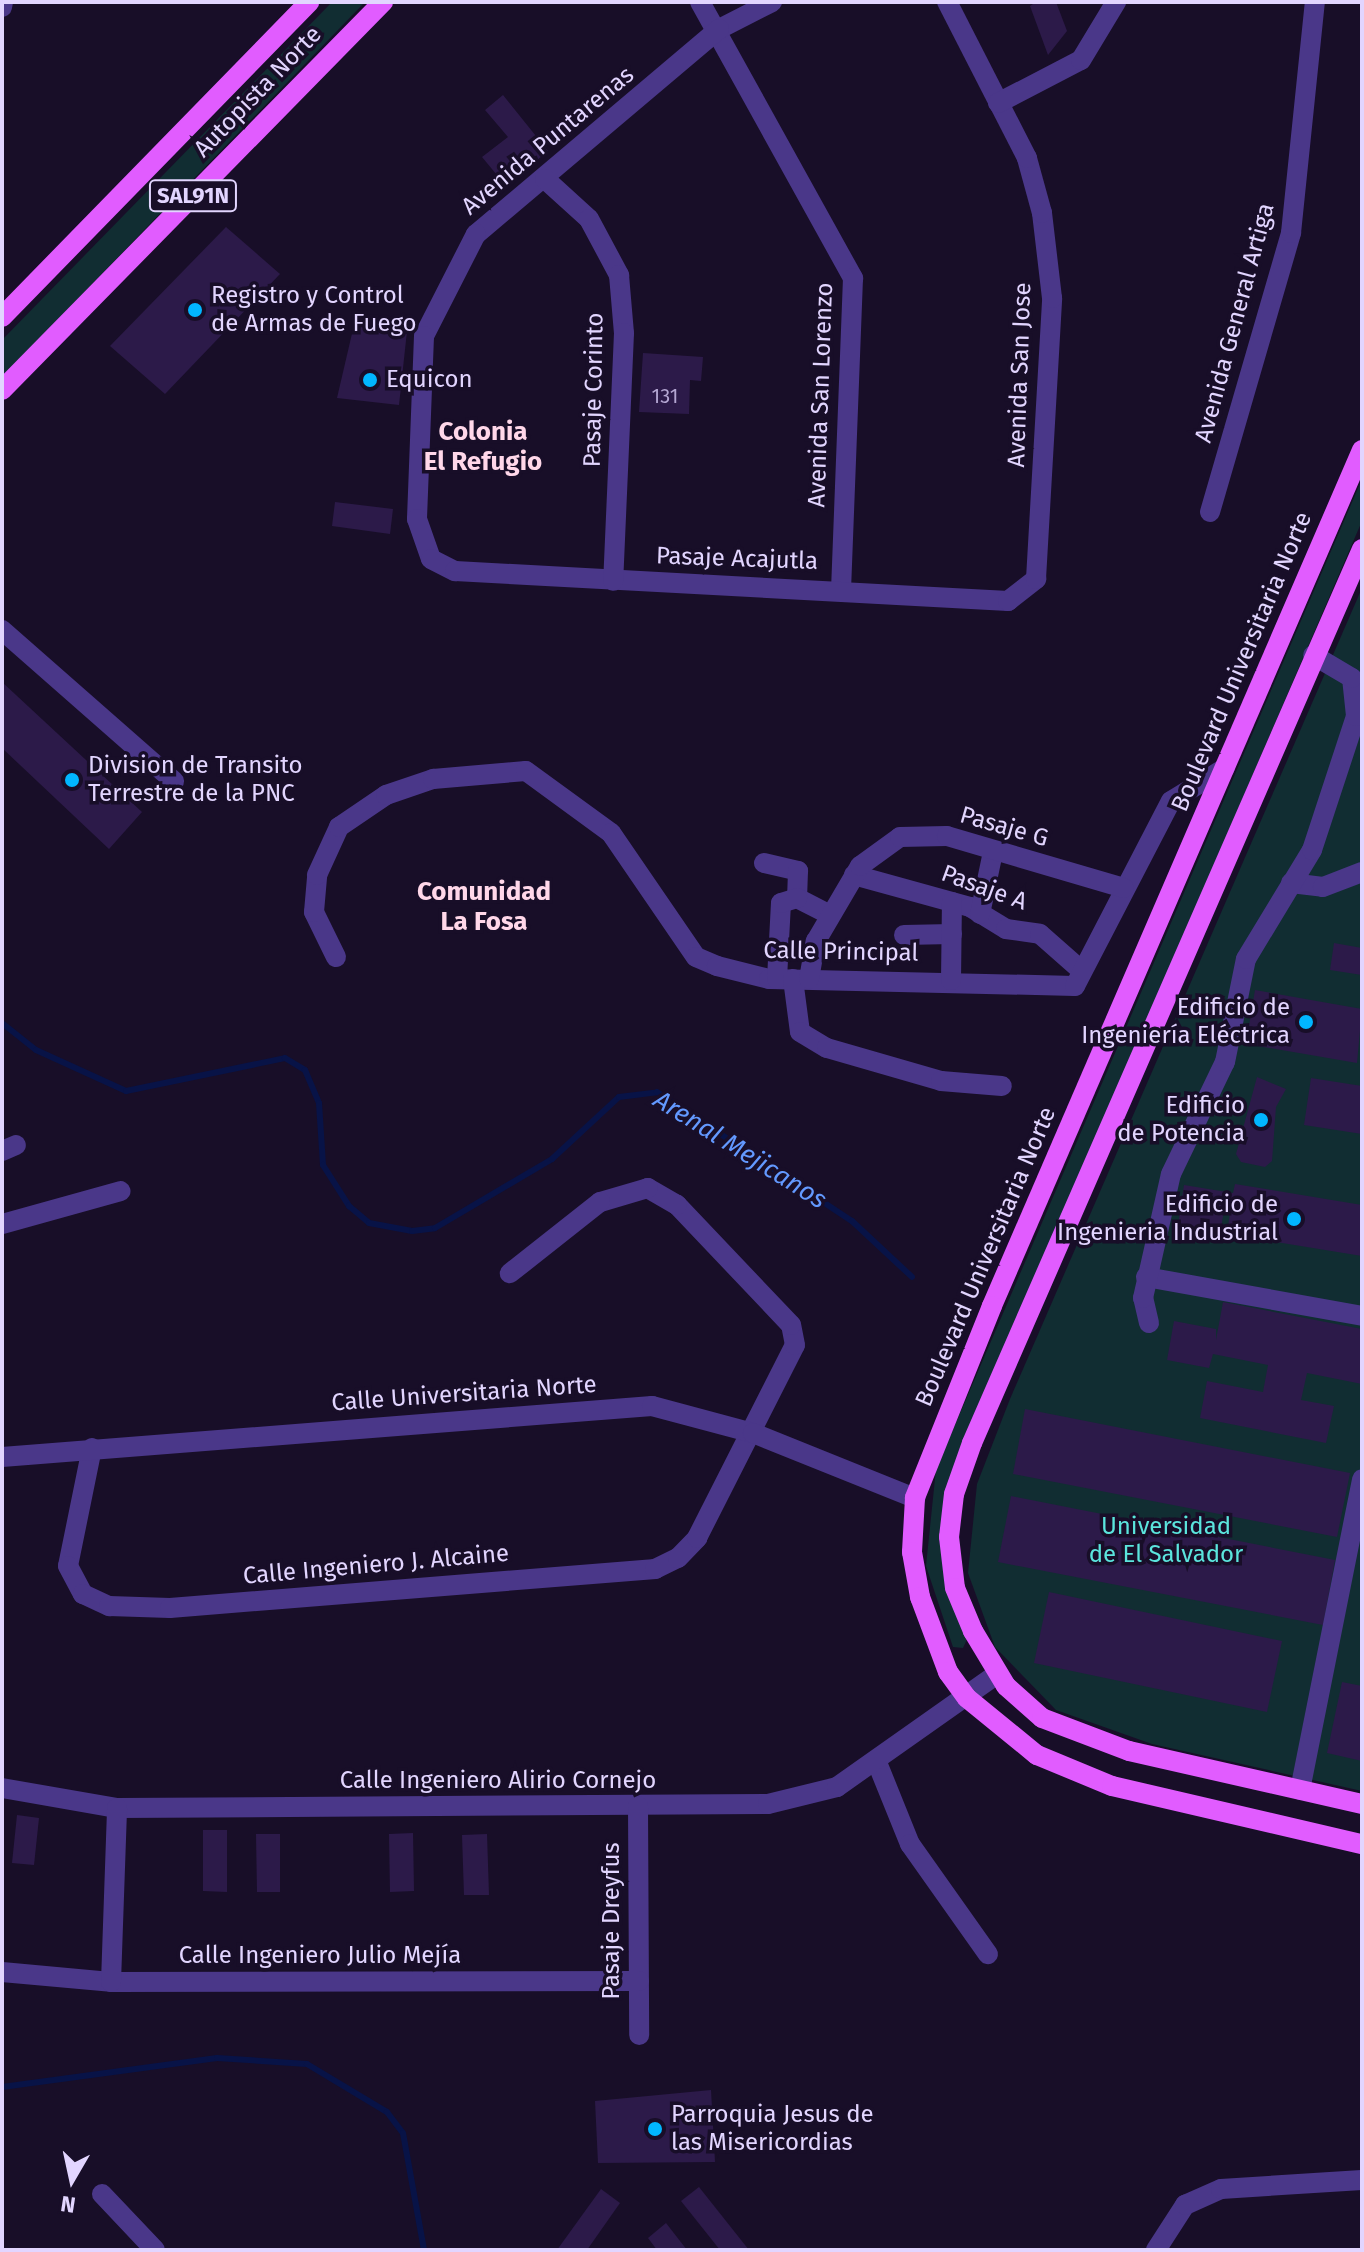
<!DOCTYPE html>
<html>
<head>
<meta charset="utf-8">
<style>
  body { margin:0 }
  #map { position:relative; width:1364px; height:2252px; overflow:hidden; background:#180e28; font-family:"Fira Sans",sans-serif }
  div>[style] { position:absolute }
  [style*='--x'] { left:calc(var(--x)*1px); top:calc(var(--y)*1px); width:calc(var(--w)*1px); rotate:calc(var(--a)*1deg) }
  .green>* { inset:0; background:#112d32 }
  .stream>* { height:6px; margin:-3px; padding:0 3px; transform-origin:3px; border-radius:3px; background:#081347 }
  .building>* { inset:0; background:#2c1a49 }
  .minor>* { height:20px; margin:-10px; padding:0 10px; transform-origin:10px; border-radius:10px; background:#4a3789 }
  .major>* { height:20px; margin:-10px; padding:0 10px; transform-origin:10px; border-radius:10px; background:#e15cff }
  .dots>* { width:22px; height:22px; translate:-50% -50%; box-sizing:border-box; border:4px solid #180e28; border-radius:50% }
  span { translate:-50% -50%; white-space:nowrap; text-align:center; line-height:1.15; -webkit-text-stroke:7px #180e28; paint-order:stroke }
  .number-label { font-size:20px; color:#b4a6d2 }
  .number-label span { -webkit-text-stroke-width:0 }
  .shield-label span { padding:2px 6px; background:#180e28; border:2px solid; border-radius:6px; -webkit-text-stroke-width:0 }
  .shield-label { font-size:22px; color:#e2d5ff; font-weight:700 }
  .street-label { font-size:24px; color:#e2d5ff }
  .poi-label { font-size:24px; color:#e2d5ff }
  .left { translate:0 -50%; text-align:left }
  .right { translate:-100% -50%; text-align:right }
  .park-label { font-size:24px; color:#5be5dd }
  .neighbourhood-label { font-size:26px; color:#ffd7e9; font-weight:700 }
  .water-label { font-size:26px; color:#6399ff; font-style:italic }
  .frame { position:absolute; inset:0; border:4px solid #e2d5ff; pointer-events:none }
  .north { position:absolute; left:32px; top:2140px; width:80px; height:80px; -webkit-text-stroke:6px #180e28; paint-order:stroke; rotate:189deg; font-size:22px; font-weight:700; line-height:32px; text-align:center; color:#e2d5ff }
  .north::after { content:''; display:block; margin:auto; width:28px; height:36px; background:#e2d5ff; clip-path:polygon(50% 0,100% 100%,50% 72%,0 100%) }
</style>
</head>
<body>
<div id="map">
  <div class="green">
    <i style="clip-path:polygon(332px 2px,365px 2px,2px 377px,2px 340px)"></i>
    <i style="clip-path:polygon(1362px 479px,1362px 521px,1139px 1039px,940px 1536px,946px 1585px,968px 1637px,963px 1648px,953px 1647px,926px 1566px,936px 1469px)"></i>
    <i style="clip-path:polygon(1362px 588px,1362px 1791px,1152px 1744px,1056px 1710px,995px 1647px,968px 1573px,977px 1484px,1010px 1399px)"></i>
  </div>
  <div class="stream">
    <i style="--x:2;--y:1023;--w:43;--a:38.5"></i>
    <i style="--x:36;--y:1050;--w:99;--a:24.5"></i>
    <i style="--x:126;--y:1091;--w:162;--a:-11.7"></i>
    <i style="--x:285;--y:1058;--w:23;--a:31"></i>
    <i style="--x:305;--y:1070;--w:36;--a:67"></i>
    <i style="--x:319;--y:1103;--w:62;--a:86.3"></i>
    <i style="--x:323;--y:1165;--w:49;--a:57.6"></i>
    <i style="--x:349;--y:1206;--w:26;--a:40"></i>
    <i style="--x:369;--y:1223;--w:44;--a:10.5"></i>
    <i style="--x:412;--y:1231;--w:23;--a:-7"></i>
    <i style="--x:435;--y:1228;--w:136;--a:-30.5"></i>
    <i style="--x:552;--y:1159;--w:91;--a:-42.8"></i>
    <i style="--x:619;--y:1097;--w:38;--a:-7"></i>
    <i style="--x:657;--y:1092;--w:234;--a:33.5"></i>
    <i style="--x:852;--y:1221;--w:82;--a:43"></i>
    <i style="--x:2;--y:2087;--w:217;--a:-7.7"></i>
    <i style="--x:217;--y:2058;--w:90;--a:3.8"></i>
    <i style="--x:307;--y:2064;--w:93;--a:31"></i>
    <i style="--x:387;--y:2112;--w:26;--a:53"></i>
    <i style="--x:403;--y:2133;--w:119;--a:79.8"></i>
  </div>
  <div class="building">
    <i style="clip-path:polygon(1036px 2px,1056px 2px,1067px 31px,1048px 55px,1030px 6px)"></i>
    <i style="clip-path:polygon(503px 95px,548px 151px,506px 186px,482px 157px,508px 137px,485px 110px)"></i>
    <i style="clip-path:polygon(226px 227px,280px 274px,165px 394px,110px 346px)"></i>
    <i style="clip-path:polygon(354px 325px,407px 331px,399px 405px,337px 398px)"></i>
    <i style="clip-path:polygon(643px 353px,703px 357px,701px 381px,690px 380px,689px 414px,639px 412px)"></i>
    <i style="clip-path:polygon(335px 502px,393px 509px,390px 534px,332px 526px)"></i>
    <i style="clip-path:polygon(2px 682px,142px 812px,109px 849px,2px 748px)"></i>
    <i style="clip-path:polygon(1334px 943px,1362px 948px,1362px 975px,1330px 970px)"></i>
    <i style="clip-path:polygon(1255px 990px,1362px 1009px,1357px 1063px,1246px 1044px)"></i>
    <i style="clip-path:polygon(1257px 1077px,1286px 1089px,1276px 1107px,1272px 1161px,1265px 1167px,1241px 1162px,1236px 1154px)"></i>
    <i style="clip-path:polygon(1311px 1078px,1362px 1086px,1362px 1134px,1304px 1125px)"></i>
    <i style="clip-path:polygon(1235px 1184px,1362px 1205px,1362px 1256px,1227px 1234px,1230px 1212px,1224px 1211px,1220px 1233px,1178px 1225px,1184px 1185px,1233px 1193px)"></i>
    <i style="clip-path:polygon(1223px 1302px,1362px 1329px,1362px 1384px,1307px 1373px,1301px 1400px,1334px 1406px,1326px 1443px,1200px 1418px,1207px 1381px,1263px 1392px,1268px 1365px,1213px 1354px,1209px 1368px,1167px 1360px,1174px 1321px,1216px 1329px,1216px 1340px)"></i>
    <i style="clip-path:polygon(1025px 1409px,1350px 1473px,1337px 1537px,1013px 1474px)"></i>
    <i style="clip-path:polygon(1011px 1496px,1335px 1560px,1323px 1625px,998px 1562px)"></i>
    <i style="clip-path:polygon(1049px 1592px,1282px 1641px,1267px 1712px,1034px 1663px)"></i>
    <i style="clip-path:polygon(1342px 1682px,1362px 1686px,1362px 1761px,1327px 1753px)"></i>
    <i style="clip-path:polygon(17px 1815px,39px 1818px,34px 1865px,12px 1863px)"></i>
    <i style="clip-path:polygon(203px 1830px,227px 1830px,227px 1892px,203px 1891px)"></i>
    <i style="clip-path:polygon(413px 1833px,414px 1891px,390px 1892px,389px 1834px)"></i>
    <i style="clip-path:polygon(256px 1834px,280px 1834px,280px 1892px,257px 1892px)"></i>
    <i style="clip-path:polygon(487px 1834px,489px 1895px,464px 1895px,462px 1835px)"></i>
    <i style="clip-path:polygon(711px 2090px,715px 2162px,598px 2163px,595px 2101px)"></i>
    <i style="clip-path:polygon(699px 2187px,749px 2250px,720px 2250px,681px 2201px)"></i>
    <i style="clip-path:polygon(601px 2189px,620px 2203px,587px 2250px,557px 2250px)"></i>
    <i style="clip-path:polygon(666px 2223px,687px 2250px,657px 2250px,648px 2238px)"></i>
  </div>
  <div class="minor">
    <i style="--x:700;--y:2;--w:316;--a:61"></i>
    <i style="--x:853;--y:278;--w:311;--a:92.2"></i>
    <i style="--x:772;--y:2;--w:59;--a:153"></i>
    <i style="--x:719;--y:29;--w:318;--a:139.8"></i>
    <i style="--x:476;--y:234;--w:114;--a:117"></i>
    <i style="--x:424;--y:336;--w:183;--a:92.2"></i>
    <i style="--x:417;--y:519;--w:42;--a:70.7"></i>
    <i style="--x:431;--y:559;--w:27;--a:27"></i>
    <i style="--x:455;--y:571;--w:554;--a:3.11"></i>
    <i style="--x:1008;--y:601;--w:36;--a:-38"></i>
    <i style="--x:1036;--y:579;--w:281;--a:-86.7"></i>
    <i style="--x:1052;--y:298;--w:86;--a:-96.7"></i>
    <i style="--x:1042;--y:213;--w:57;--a:-105.3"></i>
    <i style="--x:1027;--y:158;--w:175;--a:-117.1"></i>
    <i style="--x:2;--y:7;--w:5;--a:-79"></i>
    <i style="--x:998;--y:103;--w:93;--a:-27.4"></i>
    <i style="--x:1081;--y:60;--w:68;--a:-58.9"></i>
    <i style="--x:545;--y:179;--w:59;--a:42.3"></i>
    <i style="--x:589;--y:219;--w:64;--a:61.8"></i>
    <i style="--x:619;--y:275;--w:58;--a:85.1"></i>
    <i style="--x:624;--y:333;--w:248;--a:92.5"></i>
    <i style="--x:1210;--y:512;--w:291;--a:-73.8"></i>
    <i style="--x:1291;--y:233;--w:232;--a:-84.1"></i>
    <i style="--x:2;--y:630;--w:229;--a:41.3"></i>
    <i style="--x:764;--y:863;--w:35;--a:13"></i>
    <i style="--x:798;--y:871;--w:27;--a:92"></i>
    <i style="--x:797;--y:898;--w:37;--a:27"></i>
    <i style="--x:854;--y:875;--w:120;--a:15.4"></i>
    <i style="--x:970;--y:907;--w:42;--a:31.4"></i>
    <i style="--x:1006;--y:929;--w:34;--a:8"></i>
    <i style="--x:1040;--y:934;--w:56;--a:41.4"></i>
    <i style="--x:1291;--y:883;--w:32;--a:7"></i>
    <i style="--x:1323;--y:887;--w:42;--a:-21"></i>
    <i style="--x:980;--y:914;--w:63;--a:-78.2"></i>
    <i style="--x:904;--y:935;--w:48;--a:-1.2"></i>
    <i style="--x:336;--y:957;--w:50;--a:-116.1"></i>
    <i style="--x:314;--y:912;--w:37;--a:-85"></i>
    <i style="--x:317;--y:875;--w:53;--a:-65.4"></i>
    <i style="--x:339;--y:827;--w:57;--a:-34.2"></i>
    <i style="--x:386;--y:795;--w:50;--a:-18.8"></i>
    <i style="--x:433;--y:779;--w:93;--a:-4.9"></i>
    <i style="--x:526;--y:771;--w:105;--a:36.1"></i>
    <i style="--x:611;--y:833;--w:150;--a:55.6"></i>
    <i style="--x:696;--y:957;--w:23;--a:23"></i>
    <i style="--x:717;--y:966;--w:54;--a:14"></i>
    <i style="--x:769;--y:979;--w:306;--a:1.3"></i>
    <i style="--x:1075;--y:986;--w:208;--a:-62.6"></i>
    <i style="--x:1171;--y:801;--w:63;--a:-31.4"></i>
    <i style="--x:777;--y:979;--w:76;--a:-87"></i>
    <i style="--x:781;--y:903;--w:17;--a:-17"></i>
    <i style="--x:793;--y:979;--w:53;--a:82.5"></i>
    <i style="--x:800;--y:1032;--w:31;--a:31"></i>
    <i style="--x:827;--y:1048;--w:119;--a:16.1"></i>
    <i style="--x:941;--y:1081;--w:61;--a:4.7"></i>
    <i style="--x:809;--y:979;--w:39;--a:-80"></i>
    <i style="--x:816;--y:941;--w:87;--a:-59.6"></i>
    <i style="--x:860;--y:866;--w:49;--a:-35.9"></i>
    <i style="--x:900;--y:837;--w:47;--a:-1.2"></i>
    <i style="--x:947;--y:836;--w:184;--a:16.4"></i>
    <i style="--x:951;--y:980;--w:78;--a:-89.3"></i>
    <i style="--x:2;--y:1151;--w:15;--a:-23"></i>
    <i style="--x:2;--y:1224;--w:123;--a:-15.5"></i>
    <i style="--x:1146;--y:1277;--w:219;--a:10.2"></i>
    <i style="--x:1149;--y:1323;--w:26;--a:-103"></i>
    <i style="--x:1143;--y:1298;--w:127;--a:-77.3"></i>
    <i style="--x:1171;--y:1174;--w:124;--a:-64.3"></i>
    <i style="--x:1225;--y:1062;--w:105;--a:-78.5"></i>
    <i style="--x:1246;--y:959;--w:127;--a:-58.8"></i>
    <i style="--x:1312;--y:850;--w:141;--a:-71.8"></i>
    <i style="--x:1356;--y:716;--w:38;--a:-96"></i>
    <i style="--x:1352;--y:678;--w:45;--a:-149.5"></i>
    <i style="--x:92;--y:1448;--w:120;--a:101.5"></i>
    <i style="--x:68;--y:1566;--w:32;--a:62"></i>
    <i style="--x:83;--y:1594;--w:29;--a:25"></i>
    <i style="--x:109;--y:1606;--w:61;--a:1.9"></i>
    <i style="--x:170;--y:1608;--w:487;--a:-4.6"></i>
    <i style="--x:655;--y:1569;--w:25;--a:-26"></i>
    <i style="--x:678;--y:1558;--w:28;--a:-46"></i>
    <i style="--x:697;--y:1538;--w:216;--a:-63.1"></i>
    <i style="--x:795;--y:1345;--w:20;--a:-101"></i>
    <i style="--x:791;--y:1325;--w:166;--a:-133.5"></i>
    <i style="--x:677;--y:1205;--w:34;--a:-150"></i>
    <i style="--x:648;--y:1188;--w:50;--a:163.7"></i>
    <i style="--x:600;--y:1202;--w:115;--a:141.7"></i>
    <i style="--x:2;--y:1457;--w:652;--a:-4.49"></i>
    <i style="--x:652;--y:1406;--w:105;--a:15"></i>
    <i style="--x:753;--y:1433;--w:175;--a:21.9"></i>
    <i style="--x:876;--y:1760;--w:91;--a:68"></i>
    <i style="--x:910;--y:1844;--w:135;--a:54.7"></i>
    <i style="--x:2;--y:1788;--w:117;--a:9.9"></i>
    <i style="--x:117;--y:1808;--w:651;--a:-0.35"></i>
    <i style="--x:768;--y:1804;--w:71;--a:-13.8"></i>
    <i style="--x:837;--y:1787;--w:196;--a:-35.2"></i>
    <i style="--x:1300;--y:1790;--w:317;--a:-78.7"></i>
    <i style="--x:638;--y:1806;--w:229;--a:89.7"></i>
    <i style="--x:2;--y:1972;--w:109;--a:5.2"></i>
    <i style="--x:111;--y:1982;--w:528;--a:-0.11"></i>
    <i style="--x:111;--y:1982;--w:174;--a:-88"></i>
    <i style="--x:102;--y:2194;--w:77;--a:46.6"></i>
    <i style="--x:1156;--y:2250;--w:54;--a:-57.2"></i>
    <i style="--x:1185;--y:2205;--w:39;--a:-24"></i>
    <i style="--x:1221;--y:2189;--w:141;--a:-3.7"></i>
  </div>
  <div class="major">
    <i style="--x:2;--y:317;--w:440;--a:-45.7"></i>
    <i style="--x:2;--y:390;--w:544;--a:-45.52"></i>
    <i style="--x:1362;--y:450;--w:933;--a:113.38"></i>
    <i style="--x:992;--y:1306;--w:207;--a:111.9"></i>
    <i style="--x:915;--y:1498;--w:54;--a:93.2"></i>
    <i style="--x:912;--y:1552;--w:46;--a:79.9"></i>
    <i style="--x:920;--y:1597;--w:80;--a:69.5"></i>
    <i style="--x:948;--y:1672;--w:32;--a:54"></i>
    <i style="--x:967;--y:1698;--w:90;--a:39.2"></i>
    <i style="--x:1037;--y:1755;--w:81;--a:22.5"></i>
    <i style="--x:1112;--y:1786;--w:257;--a:13.1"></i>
    <i style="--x:1362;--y:549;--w:975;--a:113.57"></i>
    <i style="--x:972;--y:1443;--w:54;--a:109.4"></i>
    <i style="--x:954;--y:1494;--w:43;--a:96.6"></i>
    <i style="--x:949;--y:1537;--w:51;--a:83.3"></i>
    <i style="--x:955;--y:1588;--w:47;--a:67.3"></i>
    <i style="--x:973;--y:1631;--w:64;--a:59"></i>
    <i style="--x:1006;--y:1686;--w:48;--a:41.6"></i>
    <i style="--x:1042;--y:1718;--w:93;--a:20.8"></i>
    <i style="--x:1129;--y:1751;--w:239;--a:12.8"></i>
  </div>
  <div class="dots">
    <i style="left:195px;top:310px;background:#01b6ff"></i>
    <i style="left:370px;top:380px;background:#01b6ff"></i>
    <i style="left:72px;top:780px;background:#01b6ff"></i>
    <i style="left:1306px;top:1022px;background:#01b6ff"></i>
    <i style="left:1261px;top:1120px;background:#01b6ff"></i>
    <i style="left:1294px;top:1219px;background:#01b6ff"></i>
    <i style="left:655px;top:2129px;background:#01b6ff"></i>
  </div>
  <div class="number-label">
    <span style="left:665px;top:396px">131</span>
  </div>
  <div class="shield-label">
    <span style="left:193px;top:196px">SAL91N</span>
  </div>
  <div class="street-label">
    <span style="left:258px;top:92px;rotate:-46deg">Autopista Norte</span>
    <span style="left:548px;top:141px;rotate:-40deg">Avenida Puntarenas</span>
    <span style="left:1235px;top:323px;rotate:-75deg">Avenida General Artiga</span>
    <span style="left:1020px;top:375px;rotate:-88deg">Avenida San Jose</span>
    <span style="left:594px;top:390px;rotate:-89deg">Pasaje Corinto</span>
    <span style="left:821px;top:395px;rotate:-88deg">Avenida San Lorenzo</span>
    <span style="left:737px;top:559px;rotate:2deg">Pasaje Acajutla</span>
    <span style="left:1242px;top:662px;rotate:-67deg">Boulevard Universitaria Norte</span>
    <span style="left:1004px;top:827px;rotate:16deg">Pasaje G</span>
    <span style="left:984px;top:888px;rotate:20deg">Pasaje A</span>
    <span style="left:841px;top:952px;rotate:1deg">Calle Principal</span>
    <span style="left:986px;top:1257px;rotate:-67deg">Boulevard Universitaria Norte</span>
    <span style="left:464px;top:1394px;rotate:-4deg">Calle Universitaria Norte</span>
    <span style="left:376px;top:1565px;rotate:-5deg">Calle Ingeniero J. Alcaine</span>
    <span style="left:498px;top:1781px">Calle Ingeniero Alirio Cornejo</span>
    <span style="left:612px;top:1921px;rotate:-90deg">Pasaje Dreyfus</span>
    <span style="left:320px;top:1956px">Calle Ingeniero Julio Mejía</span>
  </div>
  <div class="poi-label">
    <span class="left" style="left:211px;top:310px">Registro y Control<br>de Armas de Fuego</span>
    <span class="left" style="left:386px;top:380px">Equicon</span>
    <span class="left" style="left:88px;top:780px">Division de Transito<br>Terrestre de la PNC</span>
    <span class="right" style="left:1290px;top:1022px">Edificio de<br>Ingeniería Eléctrica</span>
    <span class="right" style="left:1245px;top:1120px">Edificio<br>de Potencia</span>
    <span class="right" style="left:1278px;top:1219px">Edificio de<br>Ingenieria Industrial</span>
    <span class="left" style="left:671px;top:2129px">Parroquia Jesus de<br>las Misericordias</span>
  </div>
  <div class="park-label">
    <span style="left:1166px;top:1541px">Universidad<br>de El Salvador</span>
  </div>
  <div class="neighbourhood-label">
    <span style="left:483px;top:447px">Colonia<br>El Refugio</span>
    <span style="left:484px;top:907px">Comunidad<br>La Fosa</span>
  </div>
  <div class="water-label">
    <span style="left:740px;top:1150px;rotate:32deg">Arenal Mejicanos</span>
  </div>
  <div class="frame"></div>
  <div class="north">N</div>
</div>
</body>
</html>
